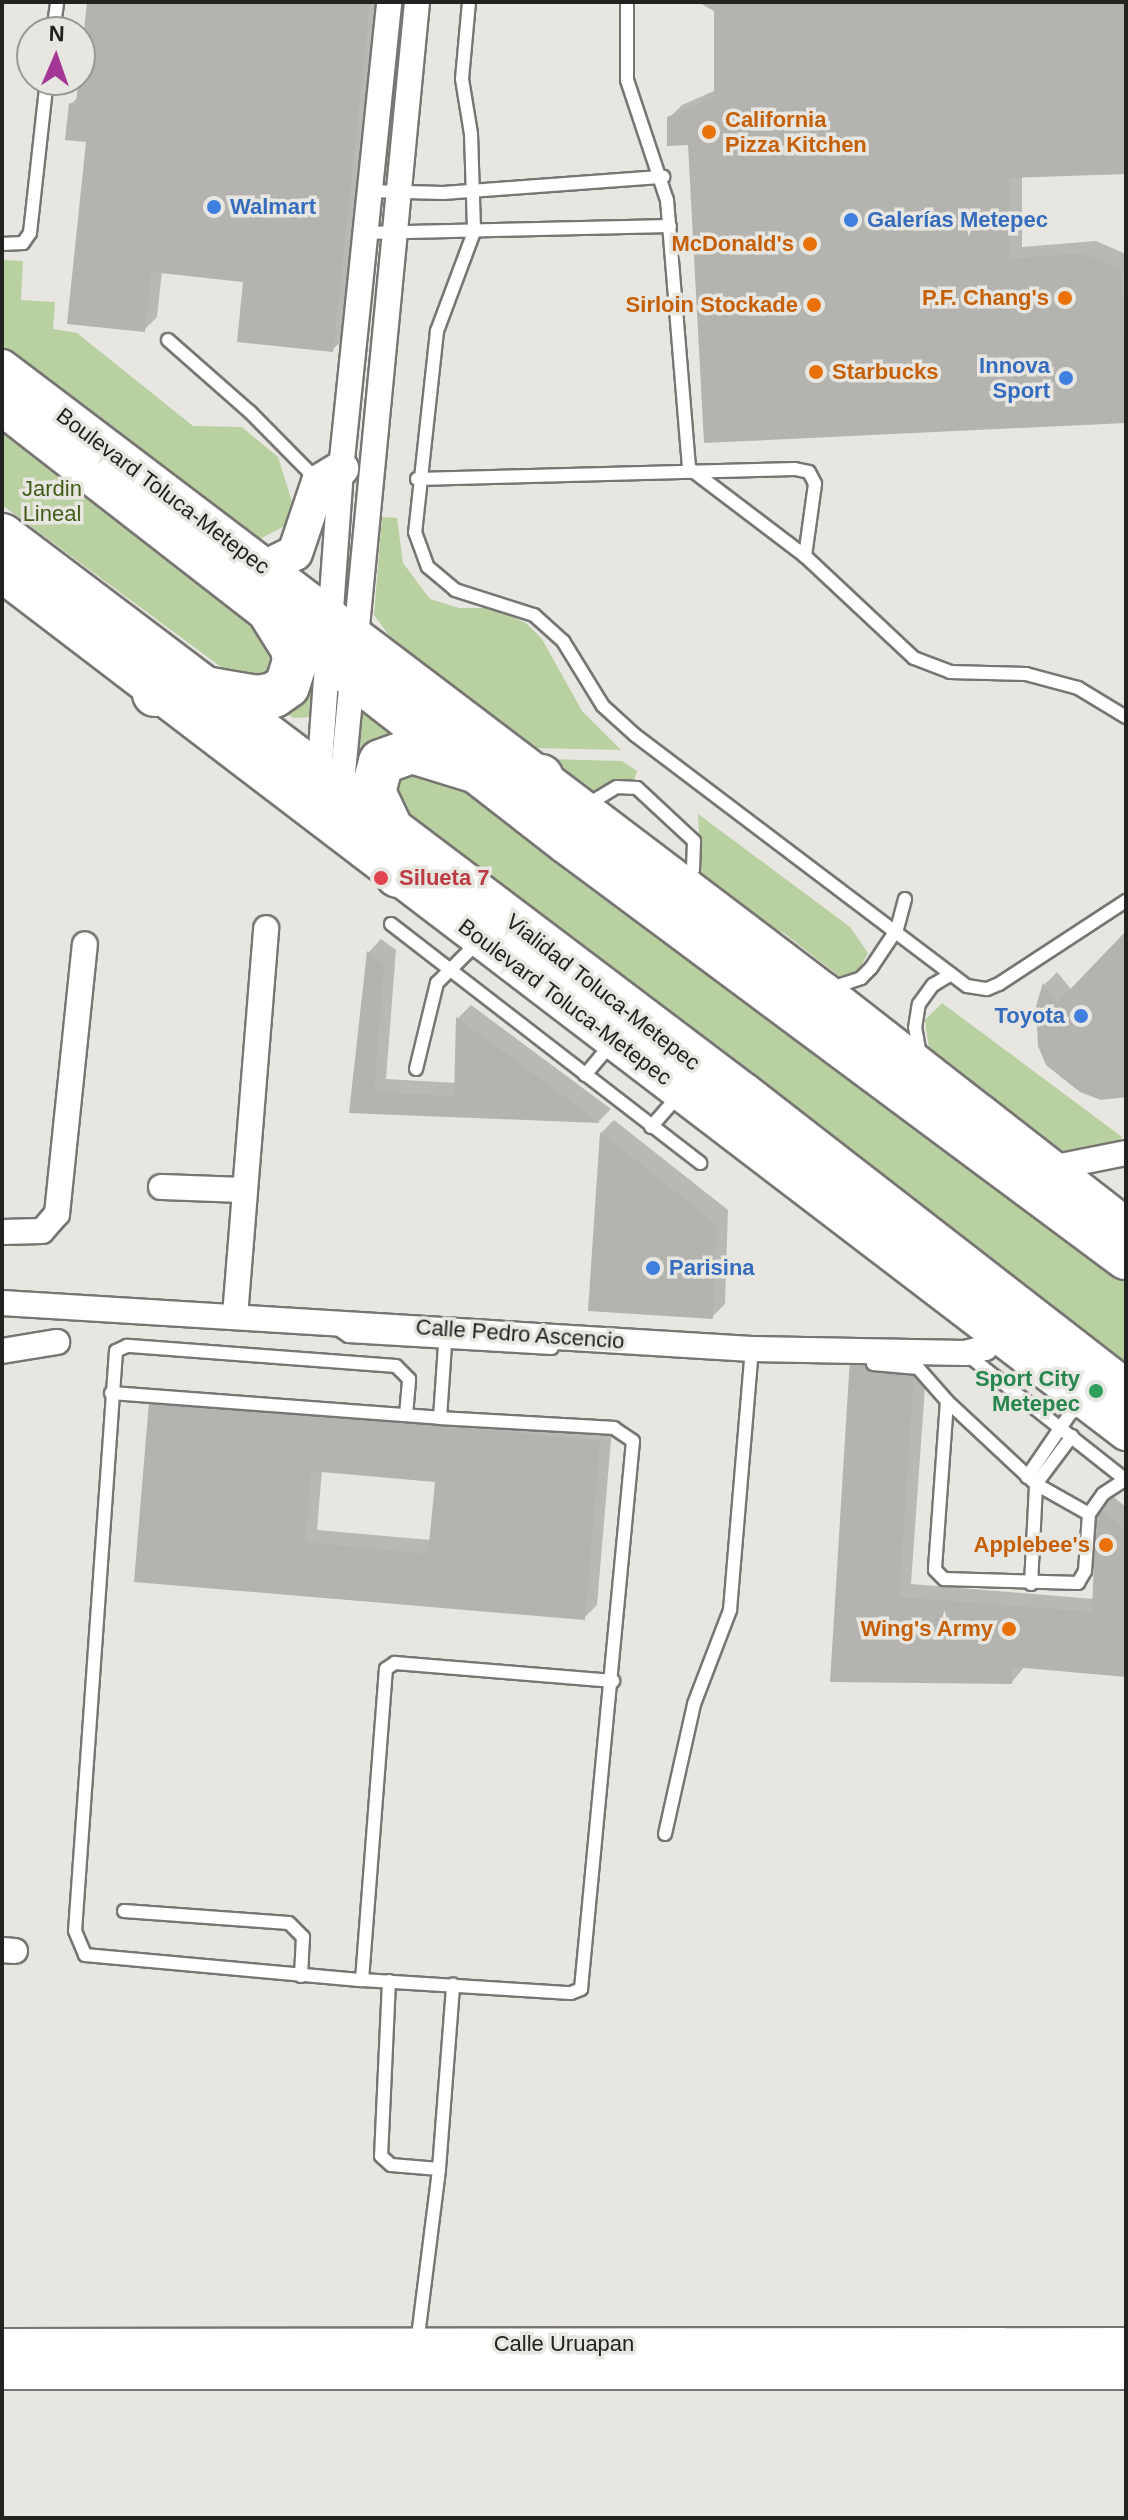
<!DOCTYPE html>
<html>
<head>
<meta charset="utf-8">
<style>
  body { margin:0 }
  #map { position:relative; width:1128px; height:2520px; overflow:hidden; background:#e7e6e1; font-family:Helvetica,sans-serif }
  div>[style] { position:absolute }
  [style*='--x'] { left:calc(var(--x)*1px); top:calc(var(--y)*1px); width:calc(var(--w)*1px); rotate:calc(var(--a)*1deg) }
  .green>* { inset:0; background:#b9d0a1 }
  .shadow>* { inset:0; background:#0003 }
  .building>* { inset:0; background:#b4b3af }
  .roads { filter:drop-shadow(2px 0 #787673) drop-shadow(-2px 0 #787673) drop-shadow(0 2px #787673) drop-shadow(0 -2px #787673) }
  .lane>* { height:12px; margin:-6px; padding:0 6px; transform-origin:6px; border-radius:6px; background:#fff }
  .street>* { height:24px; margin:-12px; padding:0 12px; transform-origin:12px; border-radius:12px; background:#fff }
  .secondary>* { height:34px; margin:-17px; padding:0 17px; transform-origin:17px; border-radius:17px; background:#fff }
  .highway>* { height:44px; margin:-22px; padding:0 22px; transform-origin:22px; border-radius:22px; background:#fff }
  .dots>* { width:22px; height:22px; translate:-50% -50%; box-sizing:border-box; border:4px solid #e7e6e1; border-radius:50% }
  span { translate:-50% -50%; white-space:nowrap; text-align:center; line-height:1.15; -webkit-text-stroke:7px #e7e6e1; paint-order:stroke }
  .food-label { font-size:22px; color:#c56008; font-weight:700 }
  .left { translate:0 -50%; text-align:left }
  .right { translate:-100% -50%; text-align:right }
  .shop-label { font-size:22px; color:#366cbe; font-weight:700 }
  .park-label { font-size:22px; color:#425d1a }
  .street-label { font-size:22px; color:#222220 }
  .health-label { font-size:22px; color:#be3a42; font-weight:700 }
  .leisure-label { font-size:22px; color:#27864d; font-weight:700 }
  .frame { position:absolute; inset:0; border:4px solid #222220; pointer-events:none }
  .north { position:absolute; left:16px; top:16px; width:80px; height:80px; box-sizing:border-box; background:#e7e6e1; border:2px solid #989894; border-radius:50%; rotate:2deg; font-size:22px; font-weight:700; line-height:32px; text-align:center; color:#222220 }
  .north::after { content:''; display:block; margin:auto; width:28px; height:36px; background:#a43695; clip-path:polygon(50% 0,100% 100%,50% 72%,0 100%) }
</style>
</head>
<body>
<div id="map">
  <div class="green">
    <i style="clip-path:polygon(2px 260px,23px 261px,21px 300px,55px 302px,53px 329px,77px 333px,193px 426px,242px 427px,278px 457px,295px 511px,290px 523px,258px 540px,2px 357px)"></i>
    <i style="clip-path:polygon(2px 421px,275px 641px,285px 673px,244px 684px,2px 505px)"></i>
    <i style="clip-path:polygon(382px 517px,397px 518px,403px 563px,430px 599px,459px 608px,491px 608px,526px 623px,542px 639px,582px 711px,621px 750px,536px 748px,396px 645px,374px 615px)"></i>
    <i style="clip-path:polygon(316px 658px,311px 717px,293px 718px,275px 703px)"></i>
    <i style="clip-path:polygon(361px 700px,419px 738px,364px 779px,356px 768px)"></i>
    <i style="clip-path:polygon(546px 759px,622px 761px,637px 771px,630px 793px,620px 787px,583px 798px,585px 787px)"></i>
    <i style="clip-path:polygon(395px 766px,454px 777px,793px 1023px,1126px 1283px,1126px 1367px,407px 828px,385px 779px)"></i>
    <i style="clip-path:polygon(698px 814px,850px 927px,868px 953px,857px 973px,843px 979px,785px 934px,723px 900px,701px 880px)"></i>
    <i style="clip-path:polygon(942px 1003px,1122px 1137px,1111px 1149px,1066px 1159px,929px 1049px,925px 1020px)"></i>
  </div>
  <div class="shadow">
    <i style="clip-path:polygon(89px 2px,381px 2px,346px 337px,332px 350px,245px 280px,162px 271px,157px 317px,144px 330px,88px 141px,71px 104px,79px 96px)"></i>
    <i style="clip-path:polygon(702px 2px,1126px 2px,1126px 172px,1022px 175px,1022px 247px,1096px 241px,1126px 254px,1126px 421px,706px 441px,690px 143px,669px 118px,682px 105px,716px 90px,716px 10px)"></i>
    <i style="clip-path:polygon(1126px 934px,1126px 1094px,1101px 1098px,1062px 1078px,1047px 1064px,1038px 1026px,1045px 984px,1057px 972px,1072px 990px)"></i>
    <i style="clip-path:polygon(381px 939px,396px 950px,386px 1079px,457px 1083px,458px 1018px,471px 1005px,611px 1109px,599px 1121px,352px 1111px,369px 952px)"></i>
    <i style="clip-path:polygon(614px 1120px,728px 1210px,725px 1304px,712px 1317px,590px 1310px,602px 1132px)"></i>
    <i style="clip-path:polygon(927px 1358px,911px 1584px,1094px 1599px,1098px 1508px,1111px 1495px,1126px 1507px,1126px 1675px,1025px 1666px,1012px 1682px,832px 1680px,852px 1359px)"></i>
    <i style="clip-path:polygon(evenodd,164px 1390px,612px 1428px,597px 1605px,584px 1618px,136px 1580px,151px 1403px,164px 1390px,322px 1470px,437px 1480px,431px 1540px,317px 1530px,322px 1470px)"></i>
  </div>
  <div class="building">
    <i style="clip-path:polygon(87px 2px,370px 2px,333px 352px,237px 342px,243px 282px,151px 272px,145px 332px,67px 324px,86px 142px,65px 140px,69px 103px,76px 104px)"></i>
    <i style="clip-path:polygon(698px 2px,1126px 2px,1126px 174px,1009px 178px,1010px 259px,1082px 253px,1121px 270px,1126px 423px,704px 443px,688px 145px,667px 146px,667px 117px,714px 97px,714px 11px)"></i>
    <i style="clip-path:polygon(1126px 931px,1126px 1097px,1101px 1100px,1080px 1092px,1046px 1065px,1038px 1046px,1036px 1006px,1043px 983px,1058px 1002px)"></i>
    <i style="clip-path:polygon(367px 951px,384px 964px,374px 1092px,454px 1096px,456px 1017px,600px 1123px,349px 1113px)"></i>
    <i style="clip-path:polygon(600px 1132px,716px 1224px,713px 1319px,588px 1311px)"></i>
    <i style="clip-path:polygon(850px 1358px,914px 1371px,899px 1597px,1092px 1612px,1096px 1507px,1126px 1529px,1126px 1677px,1012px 1667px,1012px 1684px,830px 1682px)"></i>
    <i style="clip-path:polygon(evenodd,149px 1402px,600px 1440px,585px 1620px,134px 1582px,149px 1402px,311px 1471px,435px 1482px,428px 1554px,305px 1542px,311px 1471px)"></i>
  </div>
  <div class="roads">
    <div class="lane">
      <i style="--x:469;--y:2;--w:77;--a:95.2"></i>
      <i style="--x:462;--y:79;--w:56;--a:80.7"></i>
      <i style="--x:471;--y:134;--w:98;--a:88.2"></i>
      <i style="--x:474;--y:232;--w:106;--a:110.5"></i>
      <i style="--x:437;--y:331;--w:202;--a:96.2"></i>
      <i style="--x:415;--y:532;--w:37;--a:70"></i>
      <i style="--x:428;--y:567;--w:35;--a:40"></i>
      <i style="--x:455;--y:590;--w:83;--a:17.6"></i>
      <i style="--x:534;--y:615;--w:39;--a:42"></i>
      <i style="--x:563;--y:641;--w:76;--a:58.4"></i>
      <i style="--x:603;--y:706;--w:43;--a:42.2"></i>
      <i style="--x:635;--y:735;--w:416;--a:37.1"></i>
      <i style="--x:967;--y:986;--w:20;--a:9"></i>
      <i style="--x:987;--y:989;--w:13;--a:-23"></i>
      <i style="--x:999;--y:984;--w:152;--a:-33.2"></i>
      <i style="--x:627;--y:2;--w:78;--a:90"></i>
      <i style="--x:627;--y:80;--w:126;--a:71.6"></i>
      <i style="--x:667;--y:200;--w:269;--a:85.3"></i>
      <i style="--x:689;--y:468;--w:146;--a:37.2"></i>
      <i style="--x:805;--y:556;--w:149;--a:43.1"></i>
      <i style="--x:914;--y:658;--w:39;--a:21"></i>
      <i style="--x:950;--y:672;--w:76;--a:1.5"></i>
      <i style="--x:1026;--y:674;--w:54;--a:15.1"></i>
      <i style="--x:1078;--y:688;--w:56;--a:31.1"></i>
      <i style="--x:53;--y:32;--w:30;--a:-82"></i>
      <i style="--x:369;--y:191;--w:74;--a:1.5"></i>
      <i style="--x:443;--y:193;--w:221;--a:-4.2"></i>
      <i style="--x:363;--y:233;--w:307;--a:-1.3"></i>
      <i style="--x:2;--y:244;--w:21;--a:-3"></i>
      <i style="--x:23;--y:243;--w:12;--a:-55"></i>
      <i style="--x:30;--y:233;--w:154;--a:-83.7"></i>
      <i style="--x:168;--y:340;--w:109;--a:41.3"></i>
      <i style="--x:250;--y:412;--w:98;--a:45.4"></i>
      <i style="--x:417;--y:479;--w:378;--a:-1.5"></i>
      <i style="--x:795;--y:469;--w:14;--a:12"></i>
      <i style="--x:809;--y:472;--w:13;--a:63"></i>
      <i style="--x:815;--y:484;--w:73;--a:97.9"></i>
      <i style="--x:585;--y:806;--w:37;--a:-31"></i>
      <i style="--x:617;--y:787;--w:20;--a:3"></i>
      <i style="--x:637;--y:788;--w:78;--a:42.9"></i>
      <i style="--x:694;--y:841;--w:28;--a:92"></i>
      <i style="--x:693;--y:869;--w:16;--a:120"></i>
      <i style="--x:391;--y:924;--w:391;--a:37.7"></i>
      <i style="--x:831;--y:988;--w:32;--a:-18"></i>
      <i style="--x:861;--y:978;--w:14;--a:-45"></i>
      <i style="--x:871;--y:968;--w:47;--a:-56.3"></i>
      <i style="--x:897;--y:929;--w:31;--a:-75"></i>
      <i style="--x:920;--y:1055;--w:27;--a:-100"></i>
      <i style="--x:915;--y:1028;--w:24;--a:-81"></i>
      <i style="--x:919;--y:1004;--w:24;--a:-54"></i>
      <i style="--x:933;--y:985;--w:21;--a:-31"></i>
      <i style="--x:416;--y:1069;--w:89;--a:-76.3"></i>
      <i style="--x:437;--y:983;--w:59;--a:-45"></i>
      <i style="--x:585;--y:1075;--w:42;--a:-49.8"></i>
      <i style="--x:651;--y:1127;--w:41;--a:-48.9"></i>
      <i style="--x:338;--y:1329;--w:12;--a:35"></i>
      <i style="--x:348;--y:1336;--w:204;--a:3.4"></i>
      <i style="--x:965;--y:1353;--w:205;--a:38.3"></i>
      <i style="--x:873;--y:1364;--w:45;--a:5.1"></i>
      <i style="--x:918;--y:1368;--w:44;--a:48.7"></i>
      <i style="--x:111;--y:1393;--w:330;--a:4.3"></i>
      <i style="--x:440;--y:1418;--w:89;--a:-86.1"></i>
      <i style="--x:406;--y:1415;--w:36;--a:-85"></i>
      <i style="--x:409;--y:1379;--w:18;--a:-135"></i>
      <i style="--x:396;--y:1366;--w:270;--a:-175.7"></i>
      <i style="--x:127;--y:1346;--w:12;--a:156"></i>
      <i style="--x:116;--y:1351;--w:581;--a:94.04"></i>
      <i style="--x:75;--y:1931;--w:26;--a:67"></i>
      <i style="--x:85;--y:1955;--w:278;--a:5.2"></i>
      <i style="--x:362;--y:1980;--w:209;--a:3.6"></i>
      <i style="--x:571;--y:1993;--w:11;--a:-22"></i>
      <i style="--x:581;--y:1989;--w:550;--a:-84.58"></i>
      <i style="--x:633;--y:1441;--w:23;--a:-146"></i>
      <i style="--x:614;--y:1428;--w:174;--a:-176.7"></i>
      <i style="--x:1027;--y:1477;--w:76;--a:-55.7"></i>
      <i style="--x:1070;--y:1414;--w:16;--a:-38"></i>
      <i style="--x:1089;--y:1514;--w:61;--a:-150.5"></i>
      <i style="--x:1036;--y:1484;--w:122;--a:-137"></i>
      <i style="--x:947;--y:1401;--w:169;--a:94.1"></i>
      <i style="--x:935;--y:1570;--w:13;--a:45"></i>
      <i style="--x:944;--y:1579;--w:134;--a:1.7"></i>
      <i style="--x:1078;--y:1583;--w:14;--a:-60"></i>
      <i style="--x:1085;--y:1571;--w:57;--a:-86"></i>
      <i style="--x:1089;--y:1514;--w:24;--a:-55"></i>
      <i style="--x:1103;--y:1494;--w:27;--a:-33"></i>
      <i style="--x:1031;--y:1584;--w:100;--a:-87.1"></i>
      <i style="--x:1036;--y:1484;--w:60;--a:-53.1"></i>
      <i style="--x:665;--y:1834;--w:133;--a:-77.4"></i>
      <i style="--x:694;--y:1704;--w:101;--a:-69"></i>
      <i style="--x:730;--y:1610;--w:262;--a:-85.2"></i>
      <i style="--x:124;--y:1911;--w:165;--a:4.2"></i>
      <i style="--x:289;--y:1923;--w:20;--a:45"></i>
      <i style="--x:303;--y:1937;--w:39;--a:93"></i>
      <i style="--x:362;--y:1980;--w:312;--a:-85.6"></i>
      <i style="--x:386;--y:1669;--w:11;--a:-34"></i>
      <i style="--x:395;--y:1663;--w:219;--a:4.7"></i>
      <i style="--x:389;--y:1981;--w:175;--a:92.6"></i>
      <i style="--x:381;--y:2156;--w:13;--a:42"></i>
      <i style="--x:391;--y:2165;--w:48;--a:4.8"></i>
      <i style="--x:417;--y:2344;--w:176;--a:-82.8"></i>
      <i style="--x:439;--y:2169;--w:185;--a:-85.6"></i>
    </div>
    <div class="street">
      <i style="--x:319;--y:777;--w:309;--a:-85.9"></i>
      <i style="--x:341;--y:469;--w:469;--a:-84.1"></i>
      <i style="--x:341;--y:793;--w:795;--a:-84.51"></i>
      <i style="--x:1051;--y:1168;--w:76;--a:-11.3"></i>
      <i style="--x:161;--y:1187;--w:83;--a:2.1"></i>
      <i style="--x:2;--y:1232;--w:40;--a:-1.4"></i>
      <i style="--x:42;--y:1231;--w:23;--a:-49"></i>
      <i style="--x:57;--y:1214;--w:271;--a:-84.1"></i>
      <i style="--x:2;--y:1303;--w:751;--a:3.51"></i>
      <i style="--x:752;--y:1349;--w:213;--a:1.1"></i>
      <i style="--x:965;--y:1353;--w:21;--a:-14"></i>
      <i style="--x:985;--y:1348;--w:33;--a:-43"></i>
      <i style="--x:235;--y:1316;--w:389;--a:-85.4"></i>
      <i style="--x:2;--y:1351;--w:56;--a:-9.3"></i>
      <i style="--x:2;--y:1950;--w:13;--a:4"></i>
    </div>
    <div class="secondary">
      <i style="--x:2;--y:367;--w:1031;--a:37.16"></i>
      <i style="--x:824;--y:990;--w:383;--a:37.9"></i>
      <i style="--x:264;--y:568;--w:34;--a:-26"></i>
      <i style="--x:295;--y:553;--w:75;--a:-71.3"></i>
      <i style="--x:319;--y:482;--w:26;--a:-31"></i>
      <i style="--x:2;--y:575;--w:1414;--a:37.36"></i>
      <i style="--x:2;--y:2346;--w:1124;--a:-0.05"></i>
      <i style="--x:2;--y:2372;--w:1124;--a:0"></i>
    </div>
    <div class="highway">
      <i style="--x:2;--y:402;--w:716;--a:37.85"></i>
      <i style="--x:567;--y:841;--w:697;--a:36.66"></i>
      <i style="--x:2;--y:536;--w:927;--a:37.07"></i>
      <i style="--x:742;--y:1095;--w:486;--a:37.8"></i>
      <i style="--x:155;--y:694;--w:44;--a:-7.8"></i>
      <i style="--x:199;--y:688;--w:59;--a:9.8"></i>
      <i style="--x:257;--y:698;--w:17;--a:-10"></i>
      <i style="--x:274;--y:695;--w:16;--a:-35"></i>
      <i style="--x:287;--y:686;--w:25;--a:-72"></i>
      <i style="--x:295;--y:662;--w:14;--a:-98"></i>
      <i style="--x:293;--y:648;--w:41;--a:-122.2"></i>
      <i style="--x:398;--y:875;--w:43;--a:-97.9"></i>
      <i style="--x:392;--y:832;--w:44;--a:-115.4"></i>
      <i style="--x:373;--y:792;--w:31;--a:-75"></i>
      <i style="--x:381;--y:762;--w:33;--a:-20"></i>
      <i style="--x:412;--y:751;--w:68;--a:17.1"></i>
      <i style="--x:477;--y:771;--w:64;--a:5.4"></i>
    </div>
  </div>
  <div class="dots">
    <i style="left:709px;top:132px;background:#e8710a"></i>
    <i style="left:214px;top:207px;background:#3f7fe0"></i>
    <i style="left:851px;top:220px;background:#3f7fe0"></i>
    <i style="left:810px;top:244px;background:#e8710a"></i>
    <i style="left:1065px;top:298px;background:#e8710a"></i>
    <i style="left:814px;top:305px;background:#e8710a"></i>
    <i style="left:816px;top:372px;background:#e8710a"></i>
    <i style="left:1066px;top:378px;background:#3f7fe0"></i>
    <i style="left:381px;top:878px;background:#e0444e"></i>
    <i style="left:1081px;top:1016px;background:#3f7fe0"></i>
    <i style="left:653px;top:1268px;background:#3f7fe0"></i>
    <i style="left:1096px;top:1391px;background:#2e9e5b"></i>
    <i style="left:1106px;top:1545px;background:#e8710a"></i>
    <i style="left:1009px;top:1629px;background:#e8710a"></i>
  </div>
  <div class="food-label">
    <span class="left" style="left:725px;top:132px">California<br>Pizza Kitchen</span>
    <span class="right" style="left:794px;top:244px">McDonald's</span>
    <span class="right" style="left:1049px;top:298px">P.F. Chang's</span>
    <span class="right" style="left:798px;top:305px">Sirloin Stockade</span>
    <span class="left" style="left:832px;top:372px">Starbucks</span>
    <span class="right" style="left:1090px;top:1545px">Applebee's</span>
    <span class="right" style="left:993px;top:1629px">Wing's Army</span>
  </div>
  <div class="shop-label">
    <span class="left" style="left:230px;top:207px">Walmart</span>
    <span class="left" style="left:867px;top:220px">Galerías Metepec</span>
    <span class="right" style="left:1050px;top:378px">Innova<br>Sport</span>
    <span class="right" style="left:1065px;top:1016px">Toyota</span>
    <span class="left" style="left:669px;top:1268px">Parisina</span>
  </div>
  <div class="park-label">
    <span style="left:52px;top:501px">Jardin<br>Lineal</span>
  </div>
  <div class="street-label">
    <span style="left:163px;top:491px;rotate:37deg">Boulevard Toluca-Metepec</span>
    <span style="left:603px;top:992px;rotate:38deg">Vialidad Toluca-Metepec</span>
    <span style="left:565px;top:1002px;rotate:37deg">Boulevard Toluca-Metepec</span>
    <span style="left:520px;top:1334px;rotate:4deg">Calle Pedro Ascencio</span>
    <span style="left:564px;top:2344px">Calle Uruapan</span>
  </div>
  <div class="health-label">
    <span class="left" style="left:399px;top:878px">Silueta 7</span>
  </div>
  <div class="leisure-label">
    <span class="right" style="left:1080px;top:1391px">Sport City<br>Metepec</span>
  </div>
  <div class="frame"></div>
  <div class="north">N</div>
</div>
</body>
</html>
